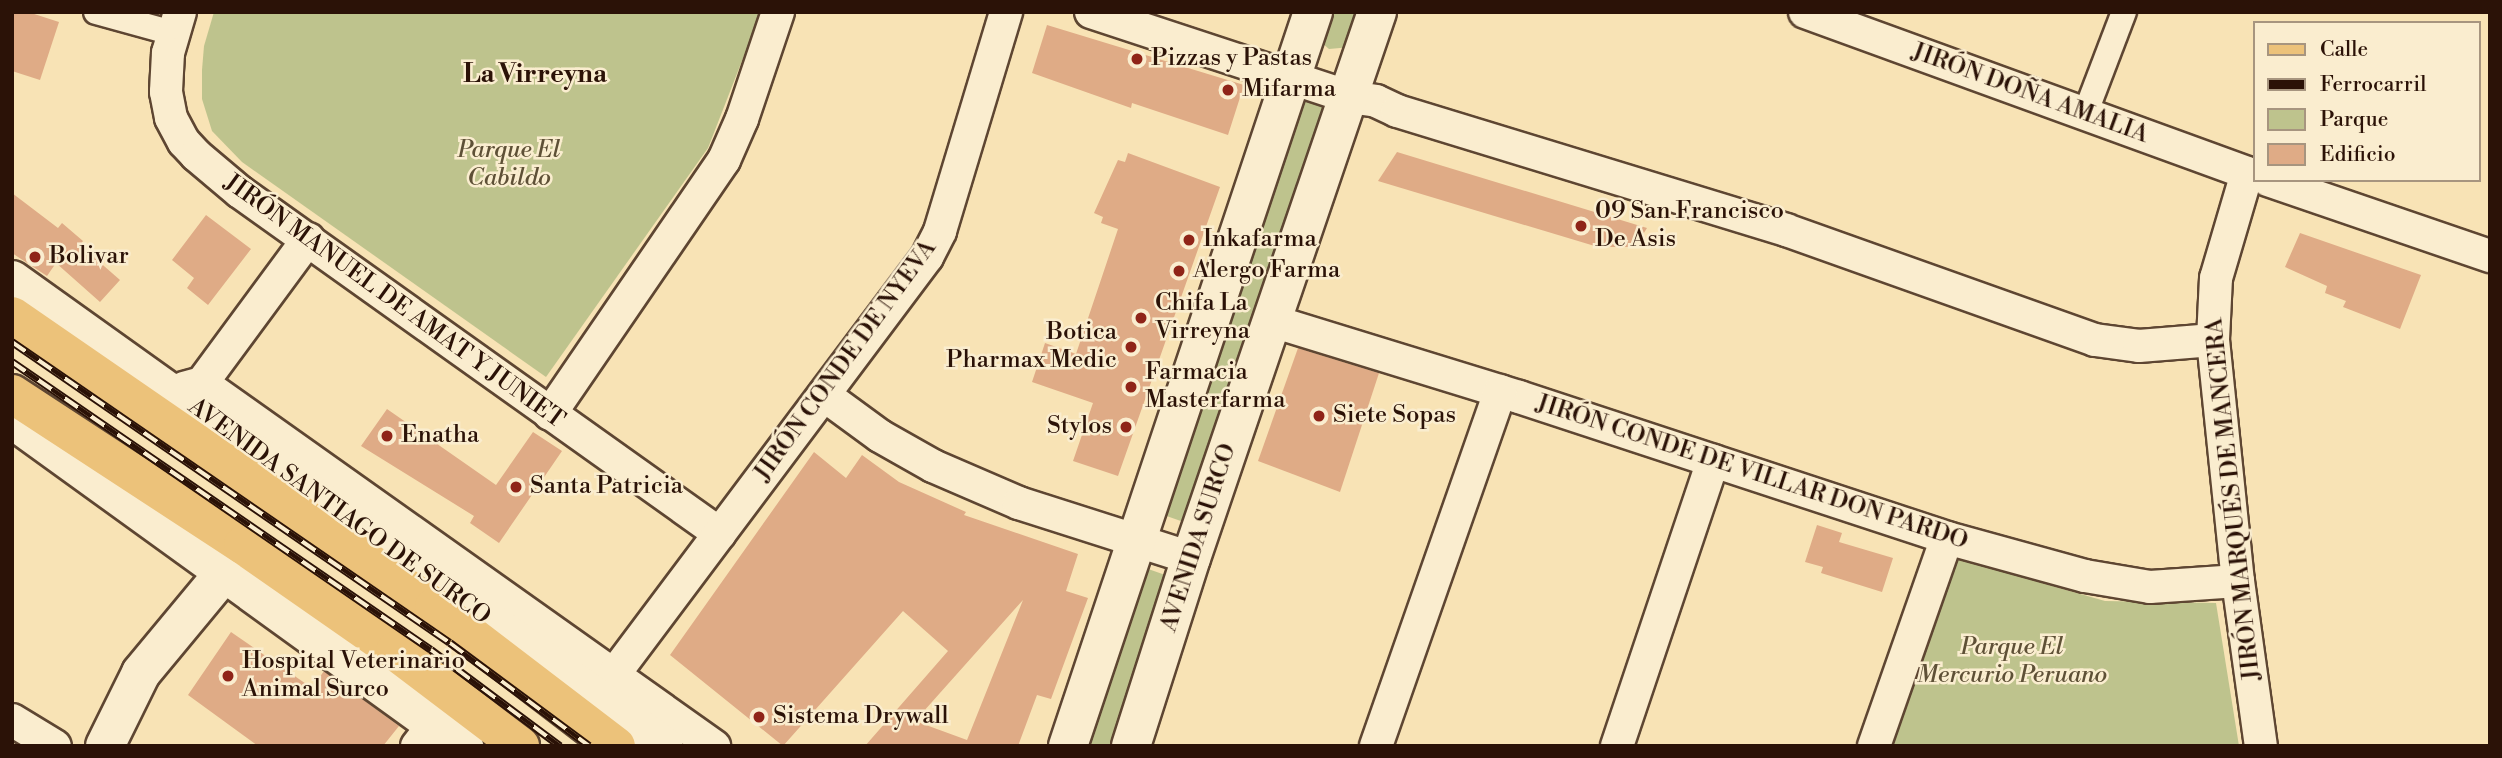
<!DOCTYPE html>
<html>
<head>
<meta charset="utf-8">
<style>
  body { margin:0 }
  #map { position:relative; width:2502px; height:758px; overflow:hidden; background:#f8e3b5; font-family:"Libre Bodoni",serif }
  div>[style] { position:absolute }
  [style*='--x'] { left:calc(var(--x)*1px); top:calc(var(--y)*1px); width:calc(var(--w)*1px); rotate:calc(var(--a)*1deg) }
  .green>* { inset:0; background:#bec38d }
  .building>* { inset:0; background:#dfab86 }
  .roads { filter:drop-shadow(2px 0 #5e4632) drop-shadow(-2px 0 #5e4632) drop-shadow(0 2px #5e4632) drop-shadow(0 -2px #5e4632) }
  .pedestrian>* { height:24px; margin:-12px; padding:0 12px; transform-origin:12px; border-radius:12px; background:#faedcf }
  .minor>* { height:32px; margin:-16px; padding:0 16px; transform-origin:16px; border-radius:16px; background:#faedcf }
  .secondary>* { height:38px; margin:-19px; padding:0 19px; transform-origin:19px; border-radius:19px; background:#faedcf }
  .primary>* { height:38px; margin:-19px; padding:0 19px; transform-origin:19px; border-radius:19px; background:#ecc27a }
  .rail>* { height:8px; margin-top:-4px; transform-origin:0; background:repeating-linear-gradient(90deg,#faedcf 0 16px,#2b1207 0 32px); box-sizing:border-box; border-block:2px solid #2b1207 }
  .dots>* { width:19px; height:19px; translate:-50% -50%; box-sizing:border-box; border:4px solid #faedcf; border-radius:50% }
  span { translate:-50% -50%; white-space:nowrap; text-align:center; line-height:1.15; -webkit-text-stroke:5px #faedcf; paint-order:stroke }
  .poi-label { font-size:24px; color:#2b1207 }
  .left { translate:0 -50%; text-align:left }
  .right { translate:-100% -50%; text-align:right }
  .street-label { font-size:24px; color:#2b1207 }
  .park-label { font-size:24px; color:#5e5036; font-style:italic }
  .neighbourhood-label { font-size:26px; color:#2b1207; font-weight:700 }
  .frame { position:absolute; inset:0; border:14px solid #2b1207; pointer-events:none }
  .legend { position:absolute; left:2253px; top:21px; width:228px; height:161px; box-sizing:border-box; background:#faedcf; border:2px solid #a7957f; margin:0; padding:9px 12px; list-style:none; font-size:21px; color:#2b1207 }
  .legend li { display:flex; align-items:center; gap:14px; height:35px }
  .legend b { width:35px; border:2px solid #a7957f }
</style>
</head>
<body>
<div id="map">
  <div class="green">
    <i style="clip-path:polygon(214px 12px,761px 12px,708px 148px,546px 377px,242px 162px,212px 131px,202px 99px,202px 70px,204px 46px)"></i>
    <i style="clip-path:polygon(1327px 12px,1362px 12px,1351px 47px,1329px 49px,1322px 43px)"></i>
    <i style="clip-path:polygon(1299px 95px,1332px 107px,1192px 525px,1161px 514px)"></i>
    <i style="clip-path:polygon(1958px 559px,2105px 601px,2216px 603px,2239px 746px,1892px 746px)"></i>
    <i style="clip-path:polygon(1137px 565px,1168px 576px,1113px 746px,1082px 746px)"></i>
  </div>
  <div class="building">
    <i style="clip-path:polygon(12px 12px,28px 12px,59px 22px,40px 80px,12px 71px)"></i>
    <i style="clip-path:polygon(1047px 25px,1244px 85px,1228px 135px,1132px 103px,1131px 108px,1032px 73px)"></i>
    <i style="clip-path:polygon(1397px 152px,1647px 228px,1635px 247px,1598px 247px,1378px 181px)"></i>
    <i style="clip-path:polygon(1128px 153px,1220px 187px,1118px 476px,1073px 461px,1093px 403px,1032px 382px,1045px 343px,1076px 354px,1118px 229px,1101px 223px,1103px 217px,1094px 213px,1118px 160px,1125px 162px)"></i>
    <i style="clip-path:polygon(12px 193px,58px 228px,62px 223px,83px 241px,80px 245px,120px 280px,100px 302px,56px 263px,47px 276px,12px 253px)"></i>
    <i style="clip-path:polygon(206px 215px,251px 249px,208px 305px,187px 288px,194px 278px,172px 260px)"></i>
    <i style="clip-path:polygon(2300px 233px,2421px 275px,2400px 329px,2343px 307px,2346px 301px,2325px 293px,2327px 286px,2285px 267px)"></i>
    <i style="clip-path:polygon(1298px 348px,1379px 373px,1340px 492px,1258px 461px)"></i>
    <i style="clip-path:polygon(387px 409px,496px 485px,533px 432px,562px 451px,499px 543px,470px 523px,474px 516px,361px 446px)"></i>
    <i style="clip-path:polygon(evenodd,814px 452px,846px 478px,862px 455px,899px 482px,966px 512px,964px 515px,1078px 554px,1066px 591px,1088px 598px,1051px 699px,1037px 695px,1018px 746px,865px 746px,948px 651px,903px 611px,783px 746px,670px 655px,814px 452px,1023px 600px,967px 740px,915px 721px,1023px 600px)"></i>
    <i style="clip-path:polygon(1817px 525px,1842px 533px,1839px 542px,1893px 558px,1882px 592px,1821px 573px,1823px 567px,1805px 562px)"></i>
    <i style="clip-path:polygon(231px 632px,312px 688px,324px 671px,399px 726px,383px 746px,258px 746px,188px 695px)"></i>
  </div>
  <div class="roads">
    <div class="pedestrian">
      <i style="--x:96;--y:12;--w:80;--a:15.3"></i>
      <i style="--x:2085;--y:114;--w:109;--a:-69.1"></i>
    </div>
    <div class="minor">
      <i style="--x:180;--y:12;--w:43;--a:106.3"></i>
      <i style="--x:168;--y:53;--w:39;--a:93"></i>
      <i style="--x:166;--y:92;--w:26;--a:79"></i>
      <i style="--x:171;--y:118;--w:27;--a:62"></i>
      <i style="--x:184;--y:142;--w:18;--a:47"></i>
      <i style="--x:196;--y:155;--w:57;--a:40.1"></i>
      <i style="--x:240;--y:192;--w:589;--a:35.47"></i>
      <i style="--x:1091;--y:12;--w:272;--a:18.2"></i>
      <i style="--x:1349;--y:97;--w:27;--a:8"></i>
      <i style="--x:1376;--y:101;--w:23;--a:25"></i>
      <i style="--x:1397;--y:111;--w:407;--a:17"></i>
      <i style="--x:1786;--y:230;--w:328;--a:19.6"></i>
      <i style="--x:2095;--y:340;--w:44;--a:7.8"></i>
      <i style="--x:2139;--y:346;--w:74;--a:-4.6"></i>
      <i style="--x:1805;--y:12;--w:479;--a:20"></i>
      <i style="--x:2247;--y:173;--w:109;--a:106.4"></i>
      <i style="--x:2216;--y:278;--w:62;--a:92.8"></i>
      <i style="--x:2213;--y:340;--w:242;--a:84.1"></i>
      <i style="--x:2238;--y:581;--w:167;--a:82.1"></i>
      <i style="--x:2268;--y:180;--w:235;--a:18.9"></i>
      <i style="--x:1272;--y:321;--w:258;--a:17.1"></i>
      <i style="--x:1519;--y:397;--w:451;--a:18.2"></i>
      <i style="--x:1947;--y:538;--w:143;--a:15.4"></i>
      <i style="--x:2085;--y:576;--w:66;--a:9.6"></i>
      <i style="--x:2150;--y:587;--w:88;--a:-3.9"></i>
      <i style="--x:202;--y:383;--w:628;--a:35.34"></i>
      <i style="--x:184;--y:388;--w:19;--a:-16"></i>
      <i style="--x:202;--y:383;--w:179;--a:-53.6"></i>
      <i style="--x:824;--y:395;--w:69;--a:36.2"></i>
      <i style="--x:880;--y:436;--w:61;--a:29.5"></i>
      <i style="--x:933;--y:466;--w:94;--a:23.3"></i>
      <i style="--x:1019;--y:503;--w:181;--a:17.7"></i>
      <i style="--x:550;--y:414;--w:308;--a:-55.6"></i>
      <i style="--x:724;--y:160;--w:45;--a:-66.3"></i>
      <i style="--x:742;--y:119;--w:113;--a:-71.4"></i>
      <i style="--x:615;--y:673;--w:520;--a:-53.13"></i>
      <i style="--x:927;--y:257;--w:29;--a:-63"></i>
      <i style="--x:940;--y:231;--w:229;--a:-73.2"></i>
      <i style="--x:12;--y:720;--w:50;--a:31.2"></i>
      <i style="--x:417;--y:746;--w:29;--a:-52"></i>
      <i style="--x:1376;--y:746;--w:376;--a:-70.7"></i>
      <i style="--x:1617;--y:746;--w:301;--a:-71.4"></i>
      <i style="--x:1874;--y:746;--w:220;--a:-70.7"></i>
    </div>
    <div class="secondary">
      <i style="--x:12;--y:280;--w:801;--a:35.55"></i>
      <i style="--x:12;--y:419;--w:558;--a:35.88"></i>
      <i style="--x:105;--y:746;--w:81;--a:-63.7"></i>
      <i style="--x:141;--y:673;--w:131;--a:-50.3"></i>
      <i style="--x:1068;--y:746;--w:774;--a:-71.54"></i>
      <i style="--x:1131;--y:746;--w:197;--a:-72.3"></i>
      <i style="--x:1191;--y:558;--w:577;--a:-71.19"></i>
    </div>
    <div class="primary">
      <i style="--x:12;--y:316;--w:513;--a:34.59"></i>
      <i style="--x:434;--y:607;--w:229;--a:37.4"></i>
      <i style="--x:12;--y:394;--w:276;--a:33.2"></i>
      <i style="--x:243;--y:545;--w:185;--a:34.9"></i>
      <i style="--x:395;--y:651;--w:157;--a:37.2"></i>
    </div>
  </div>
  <div class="rail">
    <i style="--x:12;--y:342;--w:531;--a:34.5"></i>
    <i style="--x:450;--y:643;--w:173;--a:36.5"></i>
    <i style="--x:12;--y:362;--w:508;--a:34.5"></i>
    <i style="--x:431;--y:650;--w:161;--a:36.7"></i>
  </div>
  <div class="dots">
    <i style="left:1137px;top:59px;background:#8f2418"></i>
    <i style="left:1228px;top:90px;background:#8f2418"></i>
    <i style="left:1581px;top:226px;background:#8f2418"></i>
    <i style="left:1189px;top:240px;background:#8f2418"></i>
    <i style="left:35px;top:257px;background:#8f2418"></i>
    <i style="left:1179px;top:271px;background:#8f2418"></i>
    <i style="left:1141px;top:318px;background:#8f2418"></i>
    <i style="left:1131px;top:347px;background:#8f2418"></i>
    <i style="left:1131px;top:387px;background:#8f2418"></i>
    <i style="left:1319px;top:416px;background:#8f2418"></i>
    <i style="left:1126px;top:427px;background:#8f2418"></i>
    <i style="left:387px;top:436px;background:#8f2418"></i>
    <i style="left:516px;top:487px;background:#8f2418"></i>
    <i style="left:228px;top:676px;background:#8f2418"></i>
    <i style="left:759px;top:717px;background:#8f2418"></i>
  </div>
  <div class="poi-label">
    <span class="left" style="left:1151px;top:59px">Pizzas y Pastas</span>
    <span class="left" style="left:1242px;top:90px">Mifarma</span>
    <span class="left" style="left:1595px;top:226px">09 San Francisco<br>De Asis</span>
    <span class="left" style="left:1203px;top:240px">Inkafarma</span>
    <span class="left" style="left:49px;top:257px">Bolivar</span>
    <span class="left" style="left:1193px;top:271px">Alergo Farma</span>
    <span class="left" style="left:1155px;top:318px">Chifa La<br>Virreyna</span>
    <span class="right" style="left:1117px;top:347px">Botica<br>Pharmax Medic</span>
    <span class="left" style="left:1145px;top:387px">Farmacia<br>Masterfarma</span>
    <span class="left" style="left:1333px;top:416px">Siete Sopas</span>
    <span class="right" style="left:1112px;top:427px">Stylos</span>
    <span class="left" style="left:401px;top:436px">Enatha</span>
    <span class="left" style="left:530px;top:487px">Santa Patricia</span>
    <span class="left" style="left:242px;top:676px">Hospital Veterinario<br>Animal Surco</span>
    <span class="left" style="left:773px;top:717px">Sistema Drywall</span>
  </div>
  <div class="street-label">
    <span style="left:2030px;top:94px;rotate:20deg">JIRÓN DOÑA AMALIA</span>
    <span style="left:394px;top:302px;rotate:36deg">JIRÓN MANUEL DE AMAT Y JUNIET</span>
    <span style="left:846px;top:361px;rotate:-54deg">JIRÓN CONDE DE NYEVA</span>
    <span style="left:1752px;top:473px;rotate:18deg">JIRÓN CONDE DE VILLAR DON PARDO</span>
    <span style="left:2234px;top:499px;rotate:-96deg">JIRÓN MARQUÉS DE MANCERA</span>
    <span style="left:339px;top:512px;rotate:36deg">AVENIDA SANTIAGO DE SURCO</span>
    <span style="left:1199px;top:538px;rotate:-72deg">AVENIDA SURCO</span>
  </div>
  <div class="park-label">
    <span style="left:509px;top:165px">Parque El<br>Cabildo</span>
    <span style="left:2012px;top:662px">Parque El<br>Mercurio Peruano</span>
  </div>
  <div class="neighbourhood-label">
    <span style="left:535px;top:75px">La Virreyna</span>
  </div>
  <div class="frame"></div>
  <ul class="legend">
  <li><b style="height:9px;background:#ecc27a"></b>Calle</li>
  <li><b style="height:9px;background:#2b1207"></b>Ferrocarril</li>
  <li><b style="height:19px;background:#bec38d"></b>Parque</li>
  <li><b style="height:19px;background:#dfab86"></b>Edificio</li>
  </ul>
</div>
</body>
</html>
